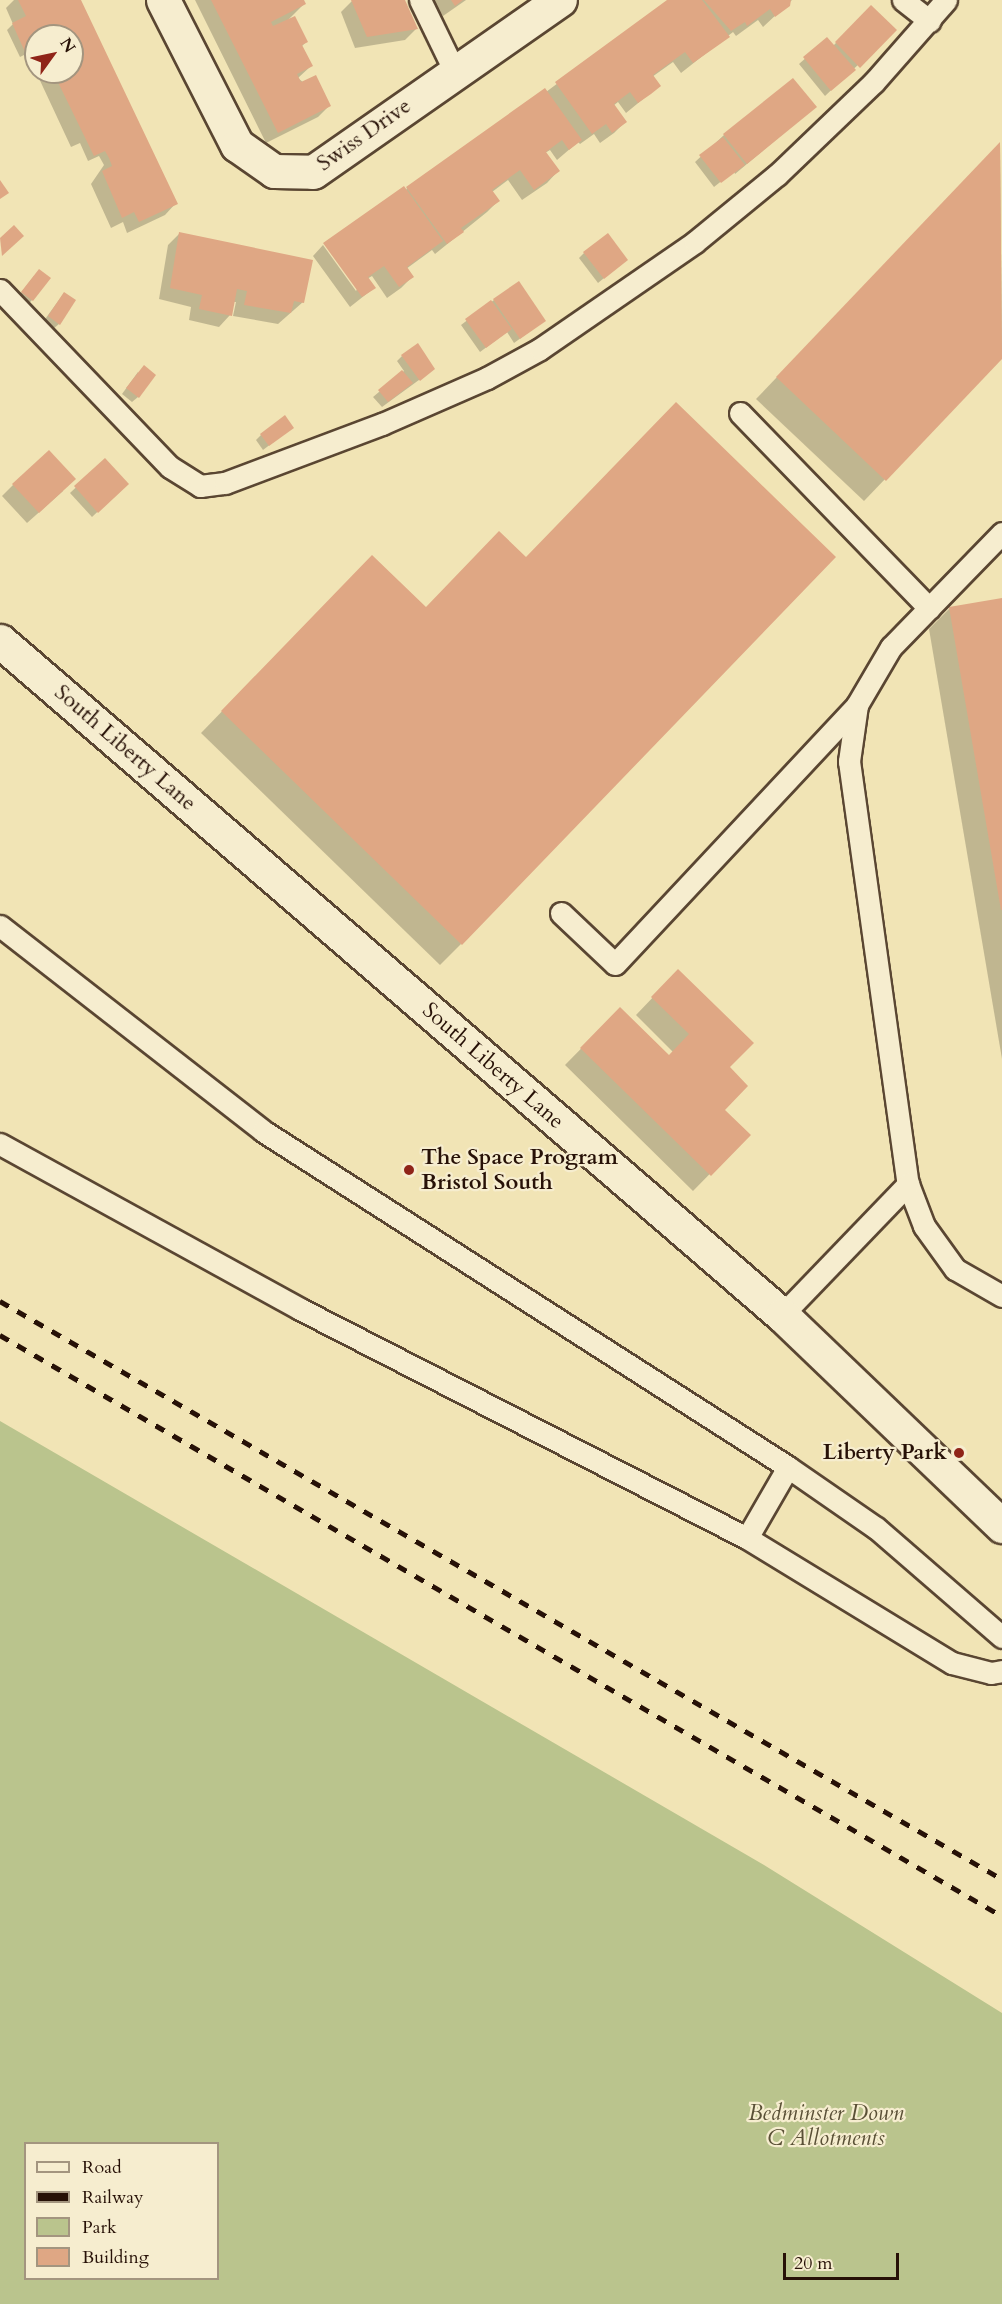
<!DOCTYPE html>
<html>
<head>
<meta charset="utf-8">
<style>
  body { margin:0 }
  #map { position:relative; width:1002px; height:2304px; overflow:hidden; background:#f1e4b5; font-family:Cardo,serif }
  div>[style] { position:absolute }
  [style*='--x'] { left:calc(var(--x)*1px); top:calc(var(--y)*1px); width:calc(var(--w)*1px); rotate:calc(var(--a)*1deg) }
  .green>* { inset:0; background:#bac48d }
  .shadow>* { inset:0; background:#0003 }
  .building>* { inset:0; background:#dfa784 }
  .roads { filter:drop-shadow(2px 0 #5a4632) drop-shadow(-2px 0 #5a4632) drop-shadow(0 2px #5a4632) drop-shadow(0 -2px #5a4632) }
  .service>* { height:21px; margin:-10.5px; padding:0 10.5px; transform-origin:10.5px; border-radius:10.5px; background:#f6edcf }
  .minor>* { height:33px; margin:-16.5px; padding:0 16.5px; transform-origin:16.5px; border-radius:16.5px; background:#f6edcf }
  .rail>* { height:4.5px; margin-top:-2.25px; transform-origin:0; background:repeating-linear-gradient(90deg,#271107 0 10px,transparent 0 20px) }
  .dots>* { width:16px; height:16px; translate:-50% -50%; box-sizing:border-box; border:3px solid #f6edcf; border-radius:50% }
  span { translate:-50% -50%; white-space:nowrap; text-align:center; line-height:1.15; -webkit-text-stroke:4.5px #f6edcf; paint-order:stroke }
  .street-label { font-size:22px; color:#271107 }
  .poi-label { font-size:22px; color:#271107; font-weight:700 }
  .left { translate:0 -50%; text-align:left }
  .right { translate:-100% -50%; text-align:right }
  .park-label { font-size:22px; color:#5a5036; font-style:italic }
  .legend { position:absolute; left:24px; top:2142px; width:195px; height:138px; box-sizing:border-box; background:#f6edcf; border:2px solid #a3957f; margin:0; padding:8px 10px; list-style:none; font-size:18px; color:#271107 }
  .legend li { display:flex; align-items:center; gap:12px; height:30px }
  .legend b { width:30px; border:2px solid #a3957f }
  .north { position:absolute; left:24px; top:24px; width:60px; height:60px; box-sizing:border-box; background:#f6edcf; border:2px solid #a3957f; border-radius:50%; rotate:57deg; font-size:16px; font-weight:700; line-height:24px; text-align:center; color:#271107 }
  .north::after { content:''; display:block; margin:auto; width:21px; height:27px; background:#8f2418; clip-path:polygon(50% 0,100% 100%,50% 72%,0 100%) }
  .scale { position:absolute; left:783px; top:2253px; width:116px; height:27px; box-sizing:border-box; border:3px solid #271107; border-top:0; padding-left:8px; font-size:18px; line-height:21px; white-space:nowrap; color:#271107; -webkit-text-stroke:4px #f6edcf; paint-order:stroke }
</style>
</head>
<body>
<div id="map">
  <div class="green">
    <i style="clip-path:polygon(evenodd,0 1421px,764px 1865px,1002px 2013px,1002px 2304px,0 2304px,0 1421px,26px 2144px,218px 2144px,218px 2278px,26px 2278px,26px 2144px)"></i>
  </div>
  <div class="shadow">
    <i style="clip-path:polygon(14px 0,79px 0,176px 203px,165px 215px,127px 233px,123px 222px,111px 228px,91px 184px,104px 165px,99px 156px,88px 161px,80px 143px,71px 147px,36px 72px,72px 72px,72px 36px,36px 36px,36px 49px,20px 57px,7px 30px,13px 24px,6px 8px)"></i>
    <i style="clip-path:polygon(195px 0,302px 0,304px 4px,288px 20px,306px 42px,301px 47px,311px 66px,298px 78px,330px 105px,318px 117px,266px 143px)"></i>
    <i style="clip-path:polygon(353px 0,403px 0,416px 29px,405px 40px,355px 48px,341px 12px)"></i>
    <i style="clip-path:polygon(432px 0,466px 0,443px 16px)"></i>
    <i style="clip-path:polygon(669px 0,792px 0,763px 27px,758px 20px,736px 36px,733px 32px,681px 73px,673px 62px,652px 77px,659px 86px,626px 113px,618px 102px,613px 106px,625px 122px,614px 133px,600px 143px,594px 134px,580px 144px,578px 142px,557px 160px,550px 150px,545px 153px,558px 171px,547px 183px,522px 200px,508px 180px,492px 192px,498px 201px,487px 212px,435px 254px,432px 250px,406px 269px,412px 277px,401px 288px,387px 298px,372px 276px,367px 279px,374px 288px,350px 307px,313px 256px,323px 245px,356px 291px,407px 188px,546px 92px)"></i>
    <i style="clip-path:polygon(871px 7px,895px 30px,825px 96px,799px 64px,827px 39px,833px 46px)"></i>
    <i style="clip-path:polygon(36px 51px,36px 72px,29px 58px)"></i>
    <i style="clip-path:polygon(815px 107px,735px 174px,734px 171px,714px 187px,695px 162px,724px 135px)"></i>
    <i style="clip-path:polygon(1000px 144px,1002px 357px,864px 501px,756px 399px)"></i>
    <i style="clip-path:polygon(179px 234px,303px 302px,278px 324px,233px 316px,236px 302px,233px 302px,230px 315px,219px 327px,189px 320px,191px 307px,159px 299px,168px 245px)"></i>
    <i style="clip-path:polygon(584px 253px,626px 260px,598px 283px,579px 258px)"></i>
    <i style="clip-path:polygon(34px 276px,32px 300px,27px 306px,17px 298px)"></i>
    <i style="clip-path:polygon(64px 293px,59px 324px,53px 329px,43px 322px)"></i>
    <i style="clip-path:polygon(494px 300px,544px 321px,514px 343px,507px 332px,480px 352px,461px 325px)"></i>
    <i style="clip-path:polygon(402px 356px,434px 369px,382px 407px,373px 397px,404px 371px,397px 361px)"></i>
    <i style="clip-path:polygon(138px 372px,138px 397px,132px 402px,122px 394px)"></i>
    <i style="clip-path:polygon(292px 428px,263px 450px,256px 440px,261px 435px)"></i>
    <i style="clip-path:polygon(105px 460px,127px 484px,92px 517px,70px 493px)"></i>
    <i style="clip-path:polygon(13px 485px,63px 491px,27px 523px,2px 496px)"></i>
    <i style="clip-path:polygon(351px 578px,461px 944px,440px 965px,201px 733px)"></i>
    <i style="clip-path:polygon(1002px 599px,1002px 1059px,929px 629px,950px 608px)"></i>
    <i style="clip-path:polygon(678px 971px,728px 1067px,723px 1110px,748px 1135px,693px 1191px,565px 1065px,620px 1009px,669px 1057px,673px 1052px,636px 1015px)"></i>
  </div>
  <div class="building">
    <i style="clip-path:polygon(18px 0,81px 0,178px 204px,139px 222px,134px 212px,122px 218px,102px 171px,112px 166px,109px 158px,105px 151px,94px 156px,53px 72px,72px 72px,72px 36px,36px 36px,36px 47px,25px 52px,12px 23px,26px 16px)"></i>
    <i style="clip-path:polygon(211px 0,304px 0,306px 4px,271px 22px,273px 26px,295px 16px,308px 42px,302px 45px,313px 66px,297px 74px,301px 82px,316px 75px,331px 106px,278px 133px)"></i>
    <i style="clip-path:polygon(351px 0,405px 0,418px 29px,367px 37px)"></i>
    <i style="clip-path:polygon(451px 0,463px 0,455px 6px)"></i>
    <i style="clip-path:polygon(667px 0,702px 0,730px 37px,693px 63px,685px 52px,653px 75px,661px 86px,651px 94px,638px 103px,630px 92px,614px 104px,627px 122px,612px 133px,606px 124px,592px 134px,555px 82px)"></i>
    <i style="clip-path:polygon(704px 0,791px 0,790px 6px,775px 17px,770px 9px,747px 26px,745px 22px,731px 31px)"></i>
    <i style="clip-path:polygon(871px 5px,897px 30px,860px 68px,835px 42px)"></i>
    <i style="clip-path:polygon(827px 37px,856px 70px,831px 91px,803px 57px)"></i>
    <i style="clip-path:polygon(793px 78px,817px 107px,747px 164px,723px 134px)"></i>
    <i style="clip-path:polygon(545px 88px,582px 140px,569px 150px,562px 140px,546px 152px,560px 171px,534px 190px,520px 170px,492px 190px,500px 201px,461px 228px,464px 232px,447px 244px,406px 187px)"></i>
    <i style="clip-path:polygon(723px 137px,745px 165px,721px 183px,699px 155px)"></i>
    <i style="clip-path:polygon(1000px 142px,1002px 359px,886px 481px,776px 377px)"></i>
    <i style="clip-path:polygon(0 180px,9px 193px,0 199px)"></i>
    <i style="clip-path:polygon(404px 186px,443px 241px,407px 267px,414px 277px,399px 287px,384px 266px,368px 277px,376px 288px,362px 297px,323px 243px)"></i>
    <i style="clip-path:polygon(14px 225px,24px 236px,2px 256px,0 238px)"></i>
    <i style="clip-path:polygon(179px 232px,313px 260px,304px 303px,294px 301px,291px 313px,244px 305px,247px 291px,237px 289px,232px 316px,199px 309px,202px 295px,170px 288px)"></i>
    <i style="clip-path:polygon(608px 233px,628px 260px,604px 279px,583px 252px)"></i>
    <i style="clip-path:polygon(39px 269px,51px 278px,33px 301px,21px 292px)"></i>
    <i style="clip-path:polygon(519px 281px,546px 321px,520px 339px,493px 299px)"></i>
    <i style="clip-path:polygon(64px 292px,76px 300px,60px 325px,48px 316px)"></i>
    <i style="clip-path:polygon(491px 300px,512px 329px,486px 348px,465px 319px)"></i>
    <i style="clip-path:polygon(418px 343px,435px 369px,420px 381px,401px 355px)"></i>
    <i style="clip-path:polygon(144px 365px,156px 375px,139px 398px,126px 388px)"></i>
    <i style="clip-path:polygon(402px 370px,413px 383px,388px 402px,378px 390px)"></i>
    <i style="clip-path:polygon(676px 402px,836px 557px,462px 945px,221px 711px,372px 555px,426px 607px,499px 531px,526px 557px)"></i>
    <i style="clip-path:polygon(285px 415px,294px 428px,269px 446px,260px 434px)"></i>
    <i style="clip-path:polygon(49px 450px,76px 479px,39px 513px,12px 484px)"></i>
    <i style="clip-path:polygon(105px 458px,129px 484px,98px 513px,74px 486px)"></i>
    <i style="clip-path:polygon(1002px 598px,1002px 910px,1001px 910px,949px 607px)"></i>
    <i style="clip-path:polygon(678px 969px,754px 1043px,730px 1067px,748px 1086px,725px 1110px,751px 1135px,711px 1176px,580px 1048px,620px 1007px,669px 1055px,689px 1034px,651px 997px)"></i>
  </div>
  <div class="roads">
    <div class="service">
      <i style="--x:420;--y:0;--w:80;--a:64.1"></i>
      <i style="--x:903;--y:0;--w:34;--a:38"></i>
      <i style="--x:0;--y:290;--w:245;--a:46.2"></i>
      <i style="--x:170;--y:467;--w:36;--a:32"></i>
      <i style="--x:200;--y:486;--w:25;--a:-7"></i>
      <i style="--x:225;--y:483;--w:168;--a:-20.6"></i>
      <i style="--x:382;--y:424;--w:115;--a:-23.7"></i>
      <i style="--x:487;--y:378;--w:60;--a:-28.7"></i>
      <i style="--x:540;--y:349;--w:188;--a:-34.6"></i>
      <i style="--x:695;--y:242;--w:106;--a:-39.3"></i>
      <i style="--x:777;--y:175;--w:134;--a:-43.8"></i>
      <i style="--x:874;--y:82;--w:109;--a:-48.7"></i>
      <i style="--x:740;--y:413;--w:272;--a:45.9"></i>
      <i style="--x:1002;--y:533;--w:159;--a:134.2"></i>
      <i style="--x:891;--y:647;--w:67;--a:120.4"></i>
      <i style="--x:857;--y:705;--w:57;--a:98.1"></i>
      <i style="--x:849;--y:761;--w:427;--a:82.1"></i>
      <i style="--x:908;--y:1184;--w:45;--a:69.1"></i>
      <i style="--x:924;--y:1226;--w:53;--a:54.2"></i>
      <i style="--x:955;--y:1269;--w:54;--a:29.9"></i>
      <i style="--x:561;--y:913;--w:74;--a:43.4"></i>
      <i style="--x:615;--y:964;--w:354;--a:-46.9"></i>
      <i style="--x:0;--y:926;--w:333;--a:37.9"></i>
      <i style="--x:263;--y:1131;--w:623;--a:32.62"></i>
      <i style="--x:0;--y:1144;--w:342;--a:28.8"></i>
      <i style="--x:300;--y:1309;--w:502;--a:27.13"></i>
      <i style="--x:782;--y:1315;--w:182;--a:-46.1"></i>
      <i style="--x:1002;--y:1637;--w:167;--a:-139.1"></i>
      <i style="--x:876;--y:1528;--w:107;--a:-145.3"></i>
      <i style="--x:788;--y:1467;--w:82;--a:120"></i>
      <i style="--x:747;--y:1538;--w:240;--a:31.4"></i>
      <i style="--x:952;--y:1663;--w:40;--a:14.4"></i>
      <i style="--x:991;--y:1673;--w:11;--a:-10"></i>
    </div>
    <div class="minor">
      <i style="--x:163;--y:0;--w:163;--a:63"></i>
      <i style="--x:237;--y:145;--w:45;--a:35.1"></i>
      <i style="--x:274;--y:171;--w:39;--a:1"></i>
      <i style="--x:313;--y:172;--w:301;--a:-34.9"></i>
      <i style="--x:0;--y:641;--w:1032;--a:40.76"></i>
      <i style="--x:782;--y:1315;--w:305;--a:43.8"></i>
    </div>
  </div>
  <div class="rail">
    <i style="--x:0;--y:1301;--w:1157;--a:29.98"></i>
    <i style="--x:0;--y:1335;--w:1158;--a:30.11"></i>
  </div>
  <div class="dots">
    <i style="left:409px;top:1170px;background:#8f2418"></i>
    <i style="left:959px;top:1453px;background:#8f2418"></i>
  </div>
  <div class="street-label">
    <span style="left:364px;top:135px;rotate:-35deg">Swiss Drive</span>
    <span style="left:125px;top:748px;rotate:41deg">South Liberty Lane</span>
    <span style="left:493px;top:1066px;rotate:41deg">South Liberty Lane</span>
  </div>
  <div class="poi-label">
    <span class="left" style="left:421px;top:1170px">The Space Program<br>Bristol South</span>
    <span class="right" style="left:947px;top:1453px">Liberty Park</span>
  </div>
  <div class="park-label">
    <span style="left:826px;top:2126px">Bedminster Down<br>C Allotments</span>
  </div>
  <ul class="legend">
  <li><b style="height:8px;background:#f6edcf"></b>Road</li>
  <li><b style="height:8px;background:#271107"></b>Railway</li>
  <li><b style="height:16px;background:#bac48d"></b>Park</li>
  <li><b style="height:16px;background:#dfa784"></b>Building</li>
  </ul>
  <div class="north">N</div>
  <div class="scale">20 m</div>
</div>
</body>
</html>
